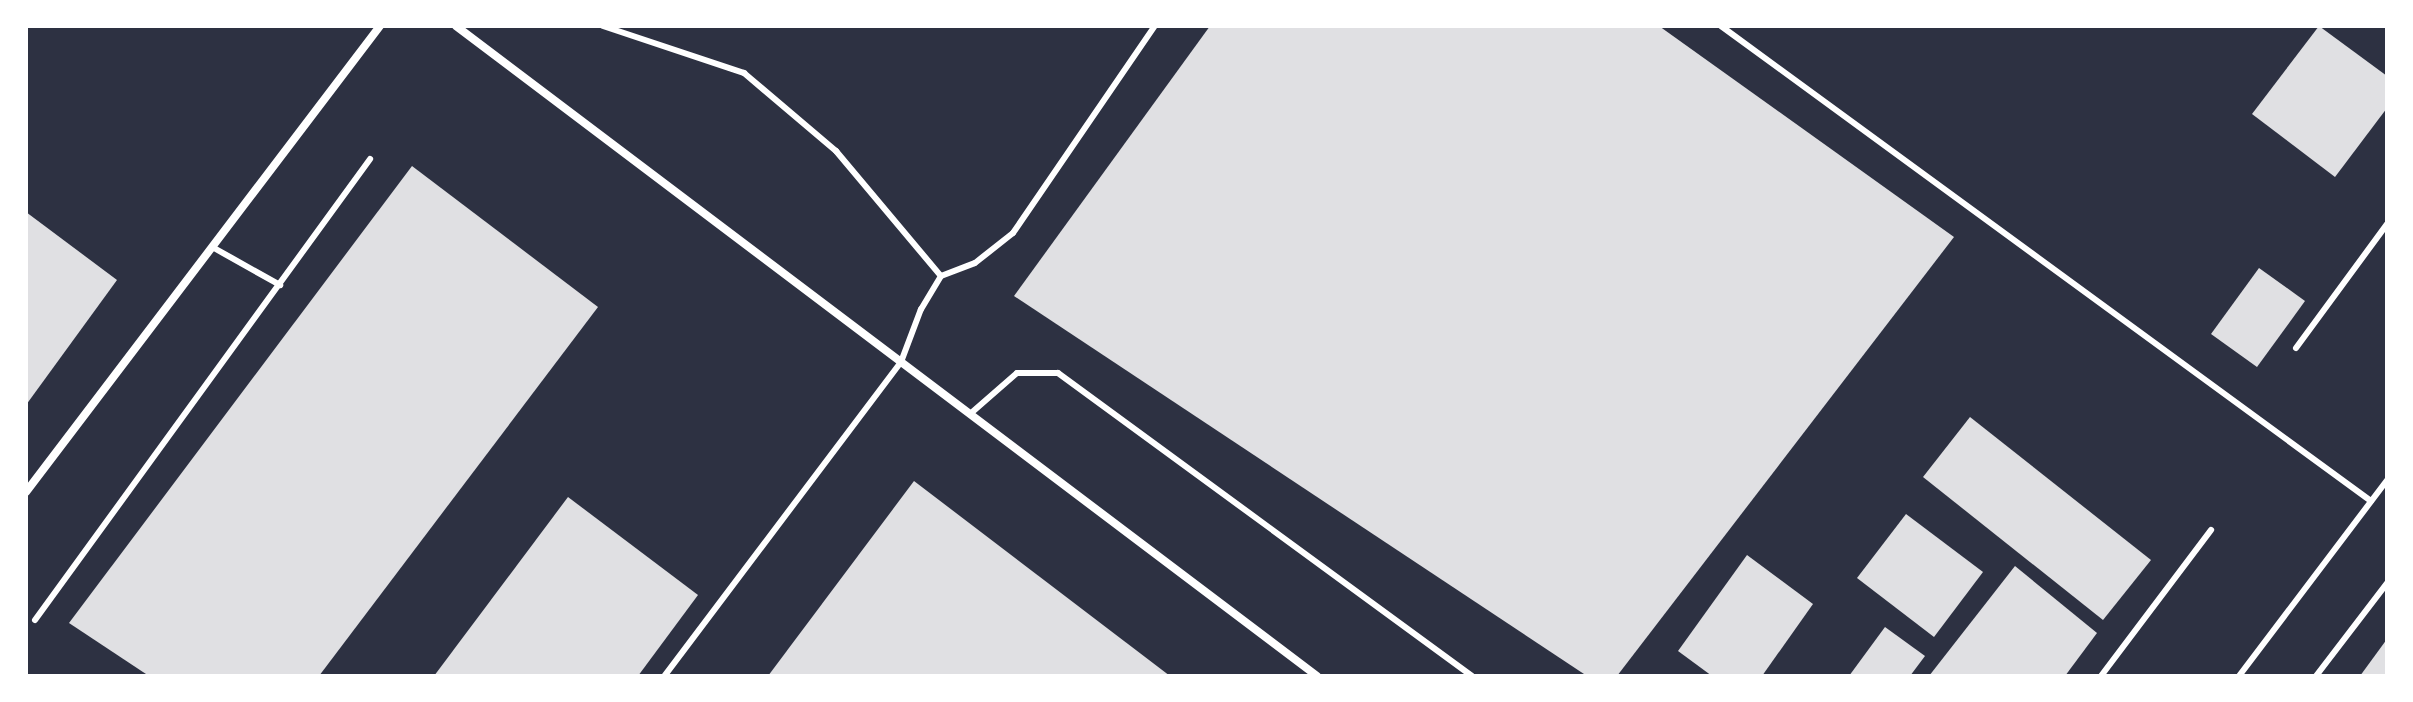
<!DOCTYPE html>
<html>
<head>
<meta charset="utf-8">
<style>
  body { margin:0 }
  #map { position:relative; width:2413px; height:702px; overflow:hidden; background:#2d3142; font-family:"Playfair Display",serif }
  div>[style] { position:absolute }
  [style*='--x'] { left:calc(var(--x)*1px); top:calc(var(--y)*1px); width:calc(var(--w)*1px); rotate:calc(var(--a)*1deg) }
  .building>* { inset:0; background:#e0e0e3 }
  .service>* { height:6px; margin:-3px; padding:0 3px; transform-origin:3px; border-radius:3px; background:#fff }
  .minor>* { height:8px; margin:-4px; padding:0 4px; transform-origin:4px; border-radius:4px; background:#fff }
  span { translate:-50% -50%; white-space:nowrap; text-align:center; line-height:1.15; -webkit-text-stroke:6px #fff; paint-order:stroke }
  .frame { position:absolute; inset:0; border:28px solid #fff; pointer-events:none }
</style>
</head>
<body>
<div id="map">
  <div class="building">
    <i style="clip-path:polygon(1210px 26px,1659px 26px,1954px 237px,1617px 676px,1587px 676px,1014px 296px)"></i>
    <i style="clip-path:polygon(2319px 26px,2387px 76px,2387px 108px,2335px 177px,2252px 114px)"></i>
    <i style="clip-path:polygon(412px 166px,598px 307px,319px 676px,149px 676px,69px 623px)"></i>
    <i style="clip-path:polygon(26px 212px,117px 280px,26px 405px)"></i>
    <i style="clip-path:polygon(2259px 268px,2305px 301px,2257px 367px,2211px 334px)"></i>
    <i style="clip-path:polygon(1970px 417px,2151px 560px,2103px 620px,1923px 477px)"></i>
    <i style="clip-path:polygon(914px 481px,1170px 676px,768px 676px)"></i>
    <i style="clip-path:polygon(568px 497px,698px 595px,638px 676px,434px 676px)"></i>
    <i style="clip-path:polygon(1906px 514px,1983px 572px,1934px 637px,1857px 578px)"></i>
    <i style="clip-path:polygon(1747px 555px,1813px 604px,1762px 676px,1712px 676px,1678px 651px)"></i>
    <i style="clip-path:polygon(2015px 566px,2097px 633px,2065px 676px,1929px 676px)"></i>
    <i style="clip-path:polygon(1885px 627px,1925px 656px,1910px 676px,1849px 676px)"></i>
    <i style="clip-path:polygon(2387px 639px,2387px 676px,2360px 676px)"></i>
  </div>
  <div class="service">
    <i style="--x:603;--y:26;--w:149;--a:18.4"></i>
    <i style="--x:744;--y:73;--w:121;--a:40.3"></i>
    <i style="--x:836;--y:151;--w:163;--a:50"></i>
    <i style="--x:941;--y:276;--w:39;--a:121"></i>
    <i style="--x:921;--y:309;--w:57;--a:110.7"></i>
    <i style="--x:901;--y:362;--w:393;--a:127"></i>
    <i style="--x:1721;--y:26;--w:805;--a:36.16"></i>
    <i style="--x:214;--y:248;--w:76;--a:29.3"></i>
    <i style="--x:941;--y:276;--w:36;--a:-21"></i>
    <i style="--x:975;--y:263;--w:48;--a:-38.3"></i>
    <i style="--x:1013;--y:233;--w:251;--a:-55.6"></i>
    <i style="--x:2296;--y:348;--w:154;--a:-53.7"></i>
    <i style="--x:970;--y:414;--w:62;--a:-41.1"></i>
    <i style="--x:1017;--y:373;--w:41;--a:0"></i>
    <i style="--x:1058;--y:373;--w:513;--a:36.2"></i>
    <i style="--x:35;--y:620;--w:570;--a:-53.99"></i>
    <i style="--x:2101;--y:676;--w:183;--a:-53"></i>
    <i style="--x:2239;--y:676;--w:246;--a:-52.9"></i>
    <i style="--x:2316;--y:676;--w:117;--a:-52.6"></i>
  </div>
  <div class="minor">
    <i style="--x:456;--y:26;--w:1079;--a:37.05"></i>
    <i style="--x:26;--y:492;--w:585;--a:-52.78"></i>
  </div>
  <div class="frame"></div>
</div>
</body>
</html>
